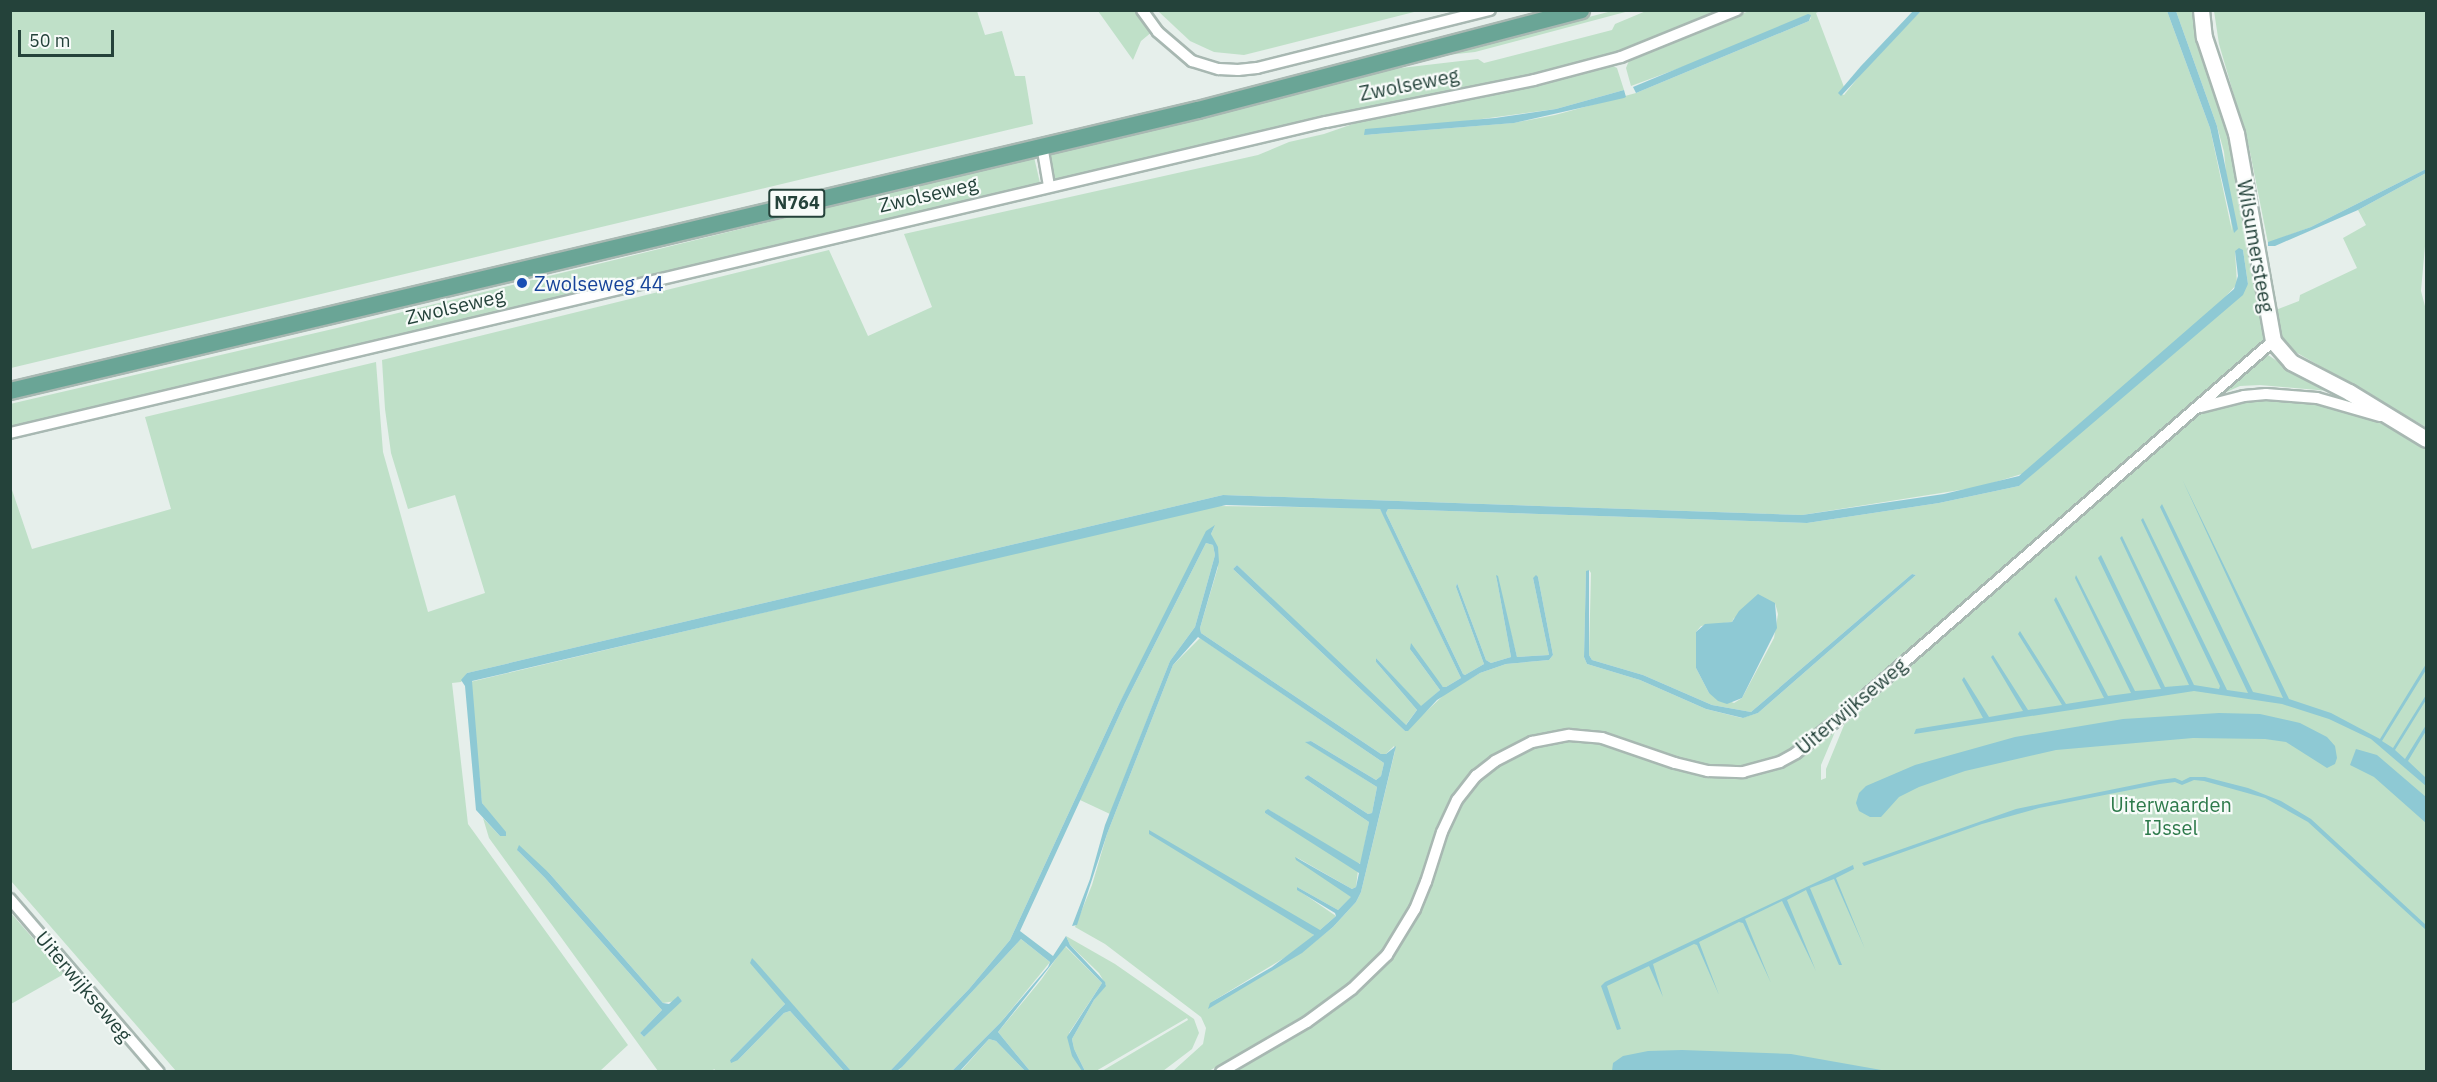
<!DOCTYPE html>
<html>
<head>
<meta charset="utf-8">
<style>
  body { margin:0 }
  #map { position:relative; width:2437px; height:1082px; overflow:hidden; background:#e6efeb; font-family:"IBM Plex Sans",sans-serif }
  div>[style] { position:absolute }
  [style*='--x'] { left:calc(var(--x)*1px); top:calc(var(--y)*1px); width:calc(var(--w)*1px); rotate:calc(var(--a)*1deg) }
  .green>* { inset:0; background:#bfe0c8 }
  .water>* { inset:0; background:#8ec9d4 }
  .roads { filter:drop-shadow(2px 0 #a8b8b2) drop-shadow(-2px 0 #a8b8b2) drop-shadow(0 2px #a8b8b2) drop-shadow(0 -2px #a8b8b2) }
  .street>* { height:10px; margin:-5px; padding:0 5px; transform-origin:5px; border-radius:5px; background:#fff }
  .secondary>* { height:15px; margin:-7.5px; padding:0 7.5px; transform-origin:7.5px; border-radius:7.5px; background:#fff }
  .primary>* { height:16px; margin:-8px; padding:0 8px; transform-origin:8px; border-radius:8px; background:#6aa596 }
  .dots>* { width:16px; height:16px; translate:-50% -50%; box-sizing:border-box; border:3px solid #f7fbf9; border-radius:50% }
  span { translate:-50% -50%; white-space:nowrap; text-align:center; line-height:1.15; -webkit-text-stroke:4.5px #f7fbf9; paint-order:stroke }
  .shield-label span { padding:2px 4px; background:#f7fbf9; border:2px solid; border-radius:4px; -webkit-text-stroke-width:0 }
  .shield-label { font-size:18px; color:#24423a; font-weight:700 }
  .street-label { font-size:20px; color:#24423a }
  .transit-label { font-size:20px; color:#164399 }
  .left { translate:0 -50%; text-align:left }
  .park-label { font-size:20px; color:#2d7a4b }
  .frame { position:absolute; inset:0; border:12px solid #24423a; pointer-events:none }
  .scale { position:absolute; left:18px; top:30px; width:96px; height:27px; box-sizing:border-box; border:3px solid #24423a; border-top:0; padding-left:8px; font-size:18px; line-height:21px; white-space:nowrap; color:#24423a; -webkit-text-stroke:4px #f7fbf9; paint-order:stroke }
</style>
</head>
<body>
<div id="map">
  <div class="green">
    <i style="clip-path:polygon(10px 11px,977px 11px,985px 35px,1002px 31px,1015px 76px,1025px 76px,1033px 124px,11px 368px)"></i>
    <i style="clip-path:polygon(1098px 11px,1138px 11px,1153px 31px,1141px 41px,1133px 60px)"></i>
    <i style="clip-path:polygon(1158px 11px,1418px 11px,1244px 55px,1214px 52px,1190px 41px)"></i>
    <i style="clip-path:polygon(1612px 11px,1629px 11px,1475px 52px,1438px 56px)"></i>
    <i style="clip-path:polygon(1646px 11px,1723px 11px,1599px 59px,1555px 72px,1236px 138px,1055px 180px,1049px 154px,1375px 71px,1478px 59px,1484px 63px,1612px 30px,1615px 24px)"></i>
    <i style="clip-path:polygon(evenodd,1749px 11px,1820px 11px,1816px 13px,1844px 87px,1839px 93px,1844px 95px,1874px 58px,1921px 11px,2167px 11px,2210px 128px,2232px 231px,2224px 152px,2217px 126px,2176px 11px,2197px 11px,2233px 141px,2265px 334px,2263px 342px,1846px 708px,1790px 753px,1758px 767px,1714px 769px,1619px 741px,1551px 735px,1469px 780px,1412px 909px,1385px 951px,1350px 986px,1323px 1006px,1209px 1071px,1173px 1071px,1203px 1044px,1206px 1028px,1201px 1017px,1105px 944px,1075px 927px,1092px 885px,1107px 834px,1173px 665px,1200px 638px,1384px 763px,1381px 776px,1376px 780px,1311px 741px,1306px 742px,1377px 787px,1372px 813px,1368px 814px,1308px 775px,1304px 778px,1369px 822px,1361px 863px,1358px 864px,1269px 810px,1265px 813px,1358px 870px,1356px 887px,1352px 889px,1296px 857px,1352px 897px,1338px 910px,1297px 887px,1298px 890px,1336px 916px,1320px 930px,1312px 933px,1314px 936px,1297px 950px,1210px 1003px,1301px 953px,1333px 927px,1356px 902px,1361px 892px,1395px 751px,1394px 746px,1386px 754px,1381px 754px,1201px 633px,1200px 628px,1218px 567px,1211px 534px,1215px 525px,1119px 704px,1010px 940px,969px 989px,890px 1071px,851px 1071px,752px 959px,785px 1004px,730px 1060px,738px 1060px,784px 1013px,790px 1011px,844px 1071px,714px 1071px,715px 1069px,710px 1071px,658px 1071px,489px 838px,483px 818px,500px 836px,506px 836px,482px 803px,470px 682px,1215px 506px,1373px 508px,1380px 509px,1384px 516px,1461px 678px,1446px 687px,1443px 687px,1410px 649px,1440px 690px,1421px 707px,1376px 658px,1376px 662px,1417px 710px,1405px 726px,1237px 565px,1233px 569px,1405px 731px,1446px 693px,1480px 673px,1506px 664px,1549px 660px,1553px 655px,1538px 577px,1533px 578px,1549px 655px,1517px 657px,1496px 575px,1511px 657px,1491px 663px,1486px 660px,1457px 583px,1456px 587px,1484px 664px,1465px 675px,1463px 674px,1386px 513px,1388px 509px,1807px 523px,1939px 503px,2019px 486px,2248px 284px,2243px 250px,2235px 251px,2237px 284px,2220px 303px,2025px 473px,1979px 487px,1802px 515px,1223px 495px,467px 673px,461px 682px,452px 683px,468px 824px,628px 1045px,600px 1071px,176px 1071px,11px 881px,10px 484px,32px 549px,171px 509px,145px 417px,376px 362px,383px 452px,428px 612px,485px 593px,455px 495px,408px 509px,391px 453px,385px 409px,382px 360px,829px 250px,868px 336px,932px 307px,904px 234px,1258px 155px,1289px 142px,1324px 134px,1373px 117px,1523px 87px,1609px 64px,1617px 68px,1624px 90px,1556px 109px,1364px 135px,1513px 123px,1555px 115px,1636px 93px,1809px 21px,1811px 18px,1808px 15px,1696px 62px,1631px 86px,1626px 68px,1630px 58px,1749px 11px,1589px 570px,1591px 573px,1589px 655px,1592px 660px,1643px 675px,1712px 705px,1751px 712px,1912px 574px,1916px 575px,1758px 713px,1742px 718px,1706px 709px,1640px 680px,1587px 664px,1584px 657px,1586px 572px,1589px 570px,1749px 11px,1775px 603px,1778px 614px,1774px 638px,1742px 698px,1734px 703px,1709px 693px,1696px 668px,1696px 632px,1701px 626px,1732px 622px,1734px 618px,1775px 603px,1749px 11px,517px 850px,549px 873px,663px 1003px,682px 1000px,644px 1037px,640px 1033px,662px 1010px,545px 878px,517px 850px)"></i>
    <i style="clip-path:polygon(2214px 11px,2426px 11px,2426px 169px,2311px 227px,2268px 243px,2249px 147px,2219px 44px)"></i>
    <i style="clip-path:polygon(1034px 157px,1040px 183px,11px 427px,10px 404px,337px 328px)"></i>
    <i style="clip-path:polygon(2426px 173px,2426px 235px,2421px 291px,2426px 310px,2426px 427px,2292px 350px,2279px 333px,2273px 311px,2299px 301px,2300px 295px,2357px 268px,2343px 238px,2366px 225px,2358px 210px)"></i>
    <i style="clip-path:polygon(2268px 355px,2301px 377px,2329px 391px,2260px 385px,2240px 386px,2222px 394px,2261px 357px)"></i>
    <i style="clip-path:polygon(2260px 398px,2312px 401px,2365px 414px,2403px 429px,2426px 445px,2426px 1071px,1220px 1072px,1312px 1018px,1397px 942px,1452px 813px,1467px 791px,1492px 768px,1525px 749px,1567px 740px,1599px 741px,1748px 775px,1835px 732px,1821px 765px,1821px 780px,1826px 778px,1826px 769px,1849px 713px,2184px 424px,2214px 406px)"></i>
    <i style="clip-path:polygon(1206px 543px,1213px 545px,1215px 555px,1195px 627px,1170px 661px,1110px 814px,1080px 800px,1125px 703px)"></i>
    <i style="clip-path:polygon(10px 912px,64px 974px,11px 1004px,10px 1004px)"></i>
    <i style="clip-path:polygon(1066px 936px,1115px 964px,1194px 1019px,1199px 1033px,1192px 1049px,1163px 1071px,1102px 1071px,1188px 1020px,1187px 1018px,1096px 1071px,1085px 1071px,1074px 1049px,1072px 1039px,1094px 1000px,1106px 985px,1099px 973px,1070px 945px)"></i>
    <i style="clip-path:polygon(1021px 939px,1050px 962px,1001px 1022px,952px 1071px,897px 1072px)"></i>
    <i style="clip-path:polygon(1065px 946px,1102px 983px,1069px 1033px,1082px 1071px,1030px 1071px,998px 1032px,1041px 980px)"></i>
    <i style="clip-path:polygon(989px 1039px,996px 1041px,1025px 1071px,960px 1072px)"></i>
  </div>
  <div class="water">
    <i style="clip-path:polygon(1913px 11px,1921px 11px,1841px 96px,1838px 93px,1861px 66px)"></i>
    <i style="clip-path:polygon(2167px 11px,2176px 11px,2217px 126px,2238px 229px,2234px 233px,2210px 128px)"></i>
    <i style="clip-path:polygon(1808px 14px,1811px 15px,1809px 21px,1636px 93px,1633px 87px)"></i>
    <i style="clip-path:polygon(1624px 90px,1626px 97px,1624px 98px,1514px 123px,1364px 135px,1365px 129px,1495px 118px,1556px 109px)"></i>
    <i style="clip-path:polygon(2426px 169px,2426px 173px,2358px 210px,2275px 246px,2268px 246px,2268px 242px,2311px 227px)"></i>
    <i style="clip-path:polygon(2239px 248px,2243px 250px,2248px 284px,2243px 295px,2019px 486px,1939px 503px,1807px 523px,1388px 509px,1386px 513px,1463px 674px,1465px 675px,1484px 664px,1456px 587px,1457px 583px,1486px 660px,1491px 663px,1511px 657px,1496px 575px,1498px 576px,1517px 657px,1549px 655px,1533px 578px,1536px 575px,1538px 577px,1553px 655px,1549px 660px,1506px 664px,1480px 673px,1437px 700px,1408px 731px,1405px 731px,1233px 569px,1237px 565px,1406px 725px,1417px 710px,1376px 662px,1376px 658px,1421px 706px,1440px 690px,1410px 649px,1411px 643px,1443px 687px,1446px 687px,1461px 678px,1380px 509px,1226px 505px,472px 681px,482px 803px,506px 832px,506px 836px,500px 836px,476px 810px,465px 686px,461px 680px,467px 673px,1223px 495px,1802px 515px,1944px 494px,2019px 476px,2234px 289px,2238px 276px,2235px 251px)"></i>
    <i style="clip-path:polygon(2182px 479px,2289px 699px,2331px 713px,2380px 739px,2426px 664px,2426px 670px,2382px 741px,2393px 748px,2426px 695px,2426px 700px,2395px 750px,2405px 759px,2426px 725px,2426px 731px,2408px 761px,2425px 777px,2426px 775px,2426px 786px,2371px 739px,2329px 719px,2282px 704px,2194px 691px,1914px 734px,1916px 729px,1983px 718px,1962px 680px,1964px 677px,1989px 717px,2023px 711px,1991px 657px,1993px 655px,2028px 710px,2062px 705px,2018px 634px,2020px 631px,2066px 704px,2104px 698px,2054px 600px,2056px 597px,2108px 696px,2131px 693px,2075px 578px,2076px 575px,2135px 691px,2161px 689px,2098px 558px,2101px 555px,2165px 687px,2189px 685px,2120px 538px,2122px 536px,2194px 685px,2219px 689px,2220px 686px,2141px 520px,2143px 518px,2227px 690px,2248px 693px,2160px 507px,2162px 504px,2253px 692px,2283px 698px)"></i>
    <i style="clip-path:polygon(1215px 525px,1211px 534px,1218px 547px,1219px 562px,1200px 628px,1201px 633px,1381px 754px,1386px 754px,1396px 746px,1361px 892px,1356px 902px,1333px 927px,1302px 953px,1208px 1009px,1210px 1003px,1272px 967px,1314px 935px,1149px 834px,1149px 830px,1320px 930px,1336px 916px,1335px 913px,1297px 890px,1297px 887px,1338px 910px,1351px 897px,1296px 860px,1295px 857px,1352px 889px,1356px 887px,1359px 873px,1265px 813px,1265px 811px,1268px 809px,1360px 864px,1369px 822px,1304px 778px,1308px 775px,1368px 814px,1372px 813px,1377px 787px,1305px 742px,1311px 741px,1376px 780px,1381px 776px,1384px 763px,1198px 637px,1173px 665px,1107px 834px,1077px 925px,1072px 926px,1090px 879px,1105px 825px,1170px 661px,1195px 627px,1215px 555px,1213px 545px,1206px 543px,1125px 703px,1020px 931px,1053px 956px,1066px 936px,1070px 945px,1105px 982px,1106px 986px,1094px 1000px,1072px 1039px,1074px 1049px,1085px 1071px,1082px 1071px,1072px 1056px,1067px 1037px,1102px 983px,1066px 946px,998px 1032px,1030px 1071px,1025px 1071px,996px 1041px,989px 1039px,960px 1071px,952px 1071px,1001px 1022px,1048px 967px,1050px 962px,1021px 939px,902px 1067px,897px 1071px,890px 1071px,969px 989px,1010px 940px,1119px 704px,1206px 531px)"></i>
    <i style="clip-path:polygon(1589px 570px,1589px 655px,1592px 660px,1643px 675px,1712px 705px,1751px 712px,1912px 574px,1916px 575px,1758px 713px,1743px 718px,1706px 709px,1640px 680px,1587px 664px,1584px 657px,1586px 571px)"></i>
    <i style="clip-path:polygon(1758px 594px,1775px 603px,1777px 628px,1742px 698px,1727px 704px,1718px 701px,1709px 693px,1696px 668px,1696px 632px,1705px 624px,1732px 622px,1739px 611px)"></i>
    <i style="clip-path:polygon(2219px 713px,2260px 714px,2300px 723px,2327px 737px,2335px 746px,2337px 758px,2335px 764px,2327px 768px,2286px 742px,2265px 739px,2193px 738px,2056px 750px,1965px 771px,1919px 787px,1899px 797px,1881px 817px,1870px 817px,1859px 811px,1856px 803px,1859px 793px,1866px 786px,1915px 765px,2015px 737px,2123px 719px)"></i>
    <i style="clip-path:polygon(2356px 749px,2377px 755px,2426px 797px,2426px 823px,2374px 777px,2350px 765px)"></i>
    <i style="clip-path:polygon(2190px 777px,2205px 777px,2248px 788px,2281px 801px,2311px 819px,2426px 925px,2426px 930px,2308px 822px,2265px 798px,2204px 781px,2194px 780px,2182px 785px,2175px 782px,2160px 784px,2039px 808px,1982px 824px,1864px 866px,1862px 863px,2016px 809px,2159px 780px,2175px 778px,2182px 781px)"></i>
    <i style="clip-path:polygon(519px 845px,549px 873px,663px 1003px,669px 1004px,678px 996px,682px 1001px,644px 1037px,640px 1033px,662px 1010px,545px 878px,517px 850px)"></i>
    <i style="clip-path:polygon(1853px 865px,1854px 869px,1836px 878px,1865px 949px,1834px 879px,1810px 888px,1842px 965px,1839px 965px,1806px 890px,1787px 900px,1816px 971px,1782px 901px,1745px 919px,1771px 983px,1743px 923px,1739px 922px,1699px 942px,1719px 995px,1697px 945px,1694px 944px,1653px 964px,1663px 997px,1649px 966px,1607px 986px,1621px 1029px,1617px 1030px,1601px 986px,1605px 982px)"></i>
    <i style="clip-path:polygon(752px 958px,755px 961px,851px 1071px,844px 1071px,790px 1011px,784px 1013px,738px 1060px,731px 1063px,730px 1060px,785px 1004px,750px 963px)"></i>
    <i style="clip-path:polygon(1682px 1050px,1791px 1054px,1887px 1071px,1612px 1071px,1613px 1063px,1623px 1056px,1648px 1051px)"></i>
  </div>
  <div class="roads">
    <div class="street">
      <i style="--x:1142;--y:10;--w:27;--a:54"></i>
      <i style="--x:1158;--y:32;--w:45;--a:40.5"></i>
      <i style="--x:1192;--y:61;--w:28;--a:17"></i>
      <i style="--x:1219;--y:69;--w:19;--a:3"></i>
      <i style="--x:1238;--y:70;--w:19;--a:-6"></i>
      <i style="--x:1257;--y:68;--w:240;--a:-14"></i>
      <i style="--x:1042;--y:145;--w:42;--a:80.3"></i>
      <i style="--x:2201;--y:407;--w:44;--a:-14.3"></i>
      <i style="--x:2244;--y:396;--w:22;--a:-5"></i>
      <i style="--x:2266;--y:394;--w:51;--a:4.5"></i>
      <i style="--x:2317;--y:398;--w:66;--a:15.9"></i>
      <i style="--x:10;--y:433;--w:1352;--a:-13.3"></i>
      <i style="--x:1326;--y:122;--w:212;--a:-11.4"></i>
      <i style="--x:1534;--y:80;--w:90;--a:-14.8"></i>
      <i style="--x:1621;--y:57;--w:125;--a:-22.1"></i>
      <i style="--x:10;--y:899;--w:228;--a:49.3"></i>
      <i style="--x:1221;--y:1072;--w:99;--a:-30.2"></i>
      <i style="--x:1307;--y:1022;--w:56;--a:-36.3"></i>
      <i style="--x:1352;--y:989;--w:49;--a:-44.2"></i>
      <i style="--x:1387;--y:955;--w:54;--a:-58.7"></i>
      <i style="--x:1415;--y:909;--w:29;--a:-68"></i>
      <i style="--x:1426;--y:882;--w:52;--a:-72.3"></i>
      <i style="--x:1442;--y:832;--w:35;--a:-65"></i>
      <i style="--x:1457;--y:800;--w:31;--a:-52"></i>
      <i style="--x:1476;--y:776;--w:24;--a:-38"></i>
      <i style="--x:1495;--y:761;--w:42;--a:-27.2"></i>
      <i style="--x:1532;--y:742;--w:38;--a:-11"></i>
      <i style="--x:1569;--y:735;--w:33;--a:5"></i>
      <i style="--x:1602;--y:738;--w:77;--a:18.9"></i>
      <i style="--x:1675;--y:763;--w:34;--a:14"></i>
      <i style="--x:1708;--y:771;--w:35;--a:2"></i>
      <i style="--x:1743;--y:772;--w:38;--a:-15"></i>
      <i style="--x:1780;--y:762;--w:18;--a:-29"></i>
      <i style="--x:1796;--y:753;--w:65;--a:-38.8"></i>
      <i style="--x:1847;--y:712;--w:565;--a:-41.05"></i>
    </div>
    <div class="secondary">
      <i style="--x:2201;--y:10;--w:27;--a:84"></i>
      <i style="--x:2204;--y:37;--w:101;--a:71.6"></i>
      <i style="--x:2236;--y:133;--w:211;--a:79.9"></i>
      <i style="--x:2273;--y:341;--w:28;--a:49"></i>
      <i style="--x:2291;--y:362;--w:65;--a:27.3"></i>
      <i style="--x:2349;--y:392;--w:90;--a:31.4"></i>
    </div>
    <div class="primary">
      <i style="--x:10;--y:391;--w:1221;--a:-13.31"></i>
      <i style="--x:1198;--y:110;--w:396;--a:-14.6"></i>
    </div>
  </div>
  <div class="dots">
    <i style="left:522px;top:283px;background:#1a4fb4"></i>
  </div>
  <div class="shield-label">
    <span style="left:797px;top:203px">N764</span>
  </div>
  <div class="street-label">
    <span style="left:1409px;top:84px;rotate:-11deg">Zwolseweg</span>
    <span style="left:928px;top:194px;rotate:-13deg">Zwolseweg</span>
    <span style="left:2256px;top:246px;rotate:80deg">Wilsumersteeg</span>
    <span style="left:455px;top:306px;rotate:-13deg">Zwolseweg</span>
    <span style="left:1851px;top:706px;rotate:-40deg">Uiterwijkseweg</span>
    <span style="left:84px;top:986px;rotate:50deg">Uiterwijkseweg</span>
  </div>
  <div class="transit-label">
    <span class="left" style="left:534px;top:283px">Zwolseweg 44</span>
  </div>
  <div class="park-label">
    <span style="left:2171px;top:816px">Uiterwaarden<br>IJssel</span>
  </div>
  <div class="frame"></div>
  <div class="scale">50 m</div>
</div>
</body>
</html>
